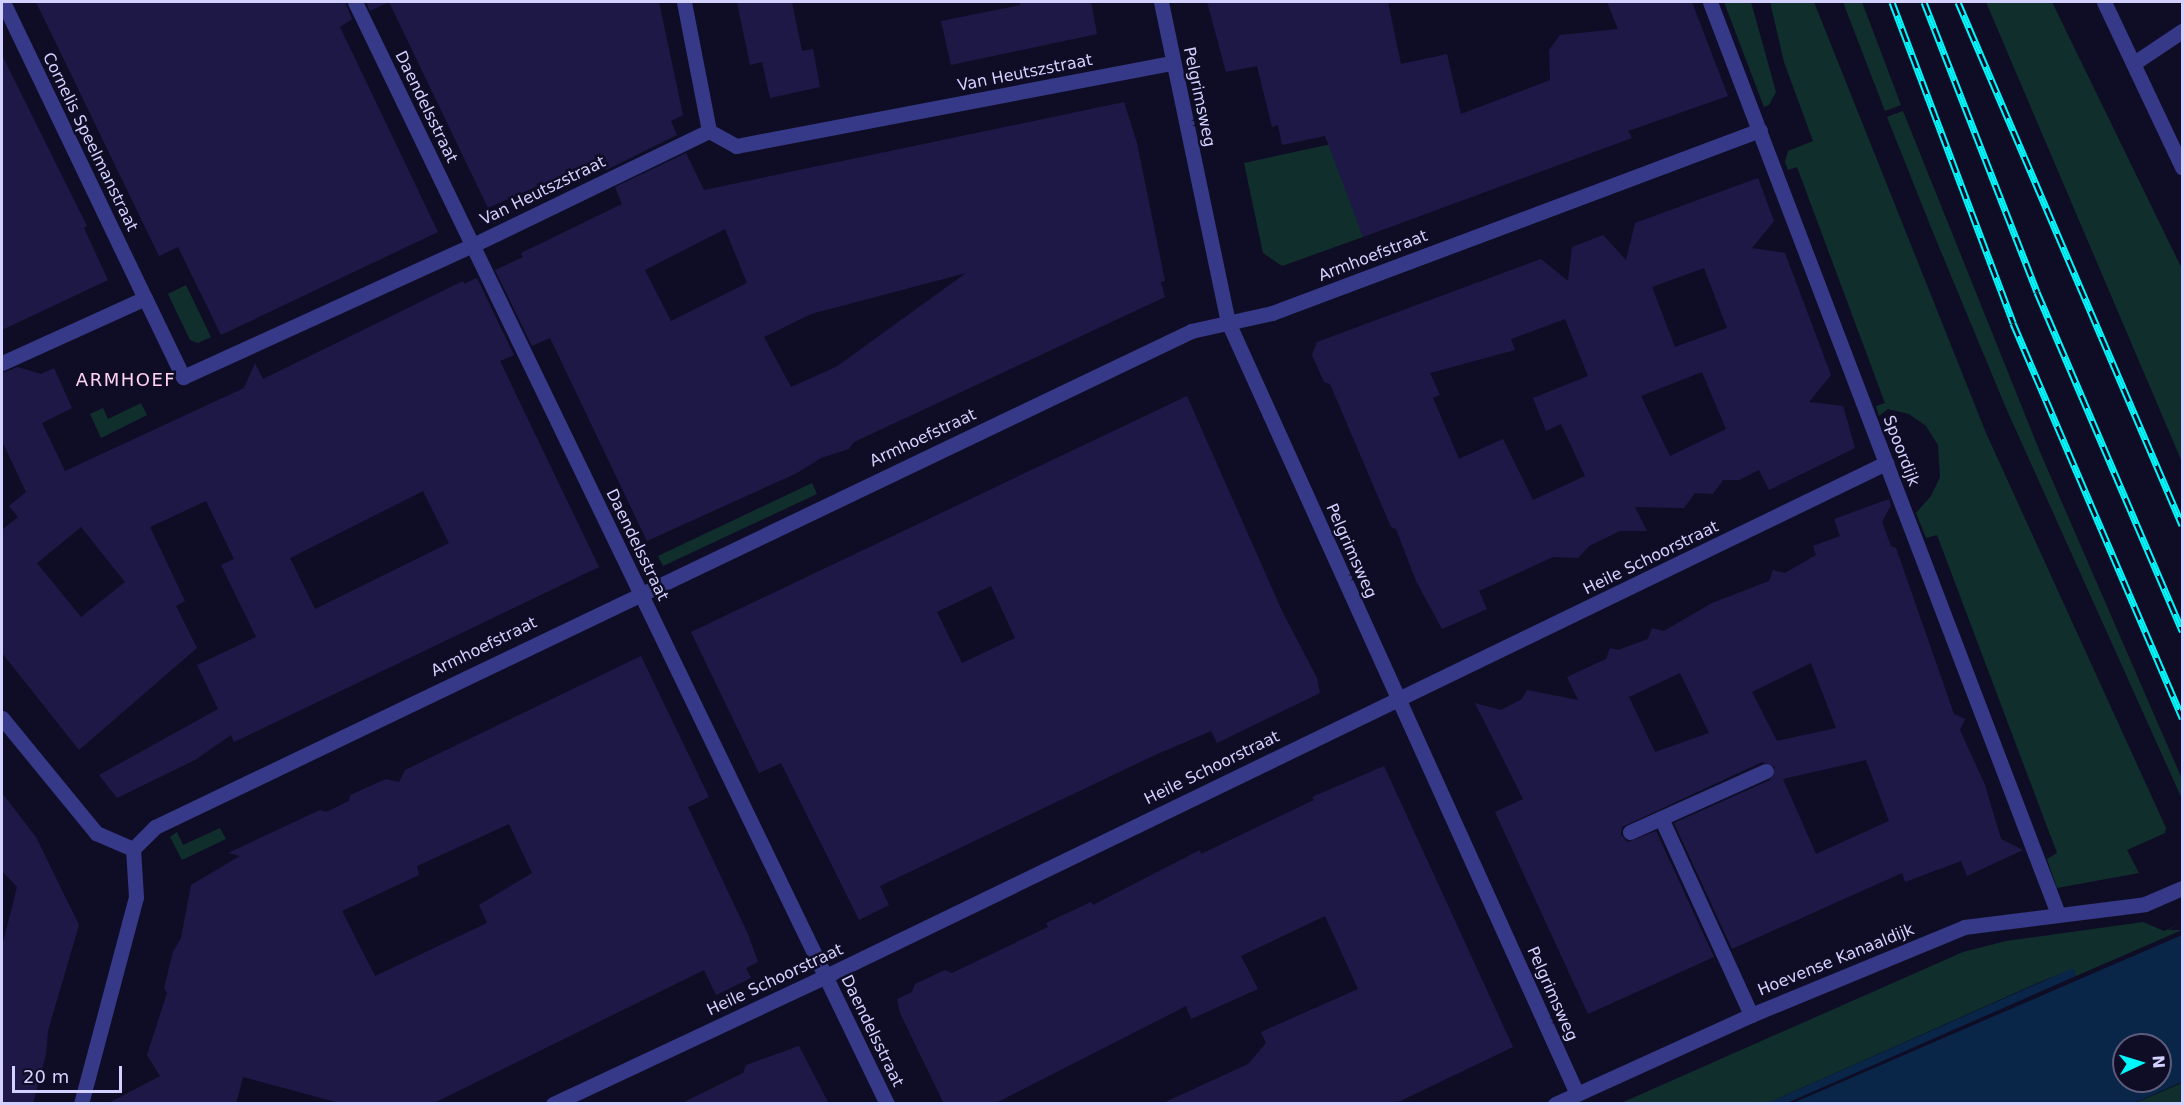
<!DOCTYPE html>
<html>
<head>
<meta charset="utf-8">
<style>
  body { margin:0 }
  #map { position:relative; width:2184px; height:1105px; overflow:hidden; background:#0f0d25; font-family:"DejaVu Sans",sans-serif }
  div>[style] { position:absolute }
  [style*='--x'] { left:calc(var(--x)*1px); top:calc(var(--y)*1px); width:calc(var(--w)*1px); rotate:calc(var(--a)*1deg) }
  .green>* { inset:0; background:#102f2c }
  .water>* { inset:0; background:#092648 }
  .building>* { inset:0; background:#1e1847 }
  .lane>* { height:15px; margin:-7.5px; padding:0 7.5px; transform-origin:7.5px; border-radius:7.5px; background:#363987 }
  .street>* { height:15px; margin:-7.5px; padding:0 7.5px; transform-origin:7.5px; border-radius:7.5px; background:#363987 }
  .rail>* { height:7px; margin-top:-3.5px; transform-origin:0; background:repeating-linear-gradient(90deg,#0f0d25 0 14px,#00f8fc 0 28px); box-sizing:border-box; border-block:2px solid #00f8fc }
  span { translate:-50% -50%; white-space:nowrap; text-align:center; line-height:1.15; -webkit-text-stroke:5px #0f0d25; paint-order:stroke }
  .street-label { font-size:16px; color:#d3d1ff }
  .neighbourhood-label { font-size:18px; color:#ffd3f3; letter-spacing:1.5px }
  .frame { position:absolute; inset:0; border:3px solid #d3d1ff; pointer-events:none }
  .north { position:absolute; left:2112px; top:1033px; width:60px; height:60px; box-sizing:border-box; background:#0f0d25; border:2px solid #5d5b7c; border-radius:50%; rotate:86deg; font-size:16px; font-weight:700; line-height:24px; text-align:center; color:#d3d1ff }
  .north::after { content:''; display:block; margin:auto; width:21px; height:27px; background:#00f8fc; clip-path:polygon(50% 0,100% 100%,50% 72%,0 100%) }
  .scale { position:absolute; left:12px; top:1066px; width:110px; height:27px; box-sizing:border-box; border:3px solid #d3d1ff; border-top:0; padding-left:8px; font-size:18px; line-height:21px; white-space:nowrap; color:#d3d1ff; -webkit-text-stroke:4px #0f0d25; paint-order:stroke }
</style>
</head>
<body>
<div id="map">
  <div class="green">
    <i style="clip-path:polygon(1724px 2px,1751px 2px,1776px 92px,1769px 105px,1764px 107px)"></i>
    <i style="clip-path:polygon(1770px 2px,1814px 2px,1986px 433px,2166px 828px,2165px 833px,2127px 850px,2139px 873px,2057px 888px,2047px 859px,2057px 853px,1937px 535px,1926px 538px,1916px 513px,1931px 496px,1940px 477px,1938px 445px,1926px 426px,1909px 414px,1888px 409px,1879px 416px,1876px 406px,1885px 403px,1797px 167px,1788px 170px,1785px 162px,1788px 151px,1813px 141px,1784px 62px)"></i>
    <i style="clip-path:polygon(1843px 2px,1862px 2px,1901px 105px,1885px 111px)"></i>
    <i style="clip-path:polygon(1986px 2px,2052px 2px,2182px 269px,2182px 462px)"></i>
    <i style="clip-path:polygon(1903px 111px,2040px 452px,2182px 779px,2182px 799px,2006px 408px,1932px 230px,1887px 117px)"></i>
    <i style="clip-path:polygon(1336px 143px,1363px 237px,1282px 266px,1263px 253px,1244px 163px)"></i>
    <i style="clip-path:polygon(186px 285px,211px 337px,198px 343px,190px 340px,168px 294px)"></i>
    <i style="clip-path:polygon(141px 403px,147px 415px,101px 438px,90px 414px,103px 408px,108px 419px)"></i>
    <i style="clip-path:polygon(812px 483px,817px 494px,663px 566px,658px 556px)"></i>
    <i style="clip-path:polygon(220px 828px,226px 839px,182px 860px,170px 837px,177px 832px,183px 845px)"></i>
    <i style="clip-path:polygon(2143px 922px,2164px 931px,2182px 923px,2168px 930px,2182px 930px,2076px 976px,2073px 969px,2042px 981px,1768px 1103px,1619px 1104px,1963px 952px,2006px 941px)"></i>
    <i style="clip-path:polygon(2182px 1083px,2182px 1103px,2135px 1103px)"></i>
  </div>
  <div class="water">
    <i style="clip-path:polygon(evenodd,2182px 935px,2182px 1082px,2134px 1103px,1793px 1103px,2182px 935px,2124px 1045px,2160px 1045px,2160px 1081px,2124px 1081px,2124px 1045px)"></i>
    <i style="clip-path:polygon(2073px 968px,2076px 976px,1787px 1103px,1768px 1103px)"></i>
  </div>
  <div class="building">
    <i style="clip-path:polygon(36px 2px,345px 2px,352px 19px,340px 27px,438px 232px,221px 335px,178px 247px,159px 256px)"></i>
    <i style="clip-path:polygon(366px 2px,659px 2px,683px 115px,671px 121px,677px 135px,606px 170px,601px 158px,488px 208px,389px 2px,370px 11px)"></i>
    <i style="clip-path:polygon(737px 2px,792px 2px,802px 51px,813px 49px,820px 87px,770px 98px,762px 62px,750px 65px)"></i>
    <i style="clip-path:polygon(1020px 2px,1091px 2px,1097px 34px,951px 65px,941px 21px,1020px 5px)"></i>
    <i style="clip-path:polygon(1207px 2px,1388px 2px,1401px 64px,1447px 54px,1461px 114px,1550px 80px,1549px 50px,1560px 35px,1618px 29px,1607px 2px,1692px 2px,1728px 96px,1628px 131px,1632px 138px,1363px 237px,1325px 136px,1282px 145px,1278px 125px,1272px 127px,1257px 66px,1226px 72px)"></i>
    <i style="clip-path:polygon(2px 55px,87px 226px,84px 228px,108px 280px,2px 330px)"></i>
    <i style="clip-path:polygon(evenodd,1124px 102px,1137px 143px,1165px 281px,1161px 282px,1165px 297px,854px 442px,849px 449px,821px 458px,797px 473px,647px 541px,550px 338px,532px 346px,495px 270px,523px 257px,521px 253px,622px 204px,615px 187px,686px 153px,704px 190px,1124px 102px,725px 229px,747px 283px,671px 321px,645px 270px,725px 229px,1124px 102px,966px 273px,836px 367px,791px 387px,764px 337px,811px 314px,966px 273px)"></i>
    <i style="clip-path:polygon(evenodd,1758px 178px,1774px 221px,1752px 248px,1785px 253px,1831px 375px,1809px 402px,1843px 406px,1855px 448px,1769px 490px,1759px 470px,1739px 480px,1723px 480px,1713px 494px,1695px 493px,1684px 508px,1635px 507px,1647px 531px,1620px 531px,1589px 546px,1578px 558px,1553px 557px,1479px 591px,1487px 609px,1442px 629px,1416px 581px,1396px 529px,1391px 527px,1330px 384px,1324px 382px,1312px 355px,1317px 342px,1541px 259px,1568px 281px,1572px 247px,1603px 235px,1626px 260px,1635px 223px,1758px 178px,1704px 268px,1727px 328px,1675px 347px,1652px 287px,1704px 268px,1758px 178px,1565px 319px,1588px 376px,1533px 398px,1546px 431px,1561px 424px,1585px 476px,1533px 500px,1503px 439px,1459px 459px,1433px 398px,1440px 395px,1430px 373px,1515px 350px,1511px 339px,1565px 319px,1758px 178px,1702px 372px,1726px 429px,1670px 456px,1641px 396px,1702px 372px)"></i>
    <i style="clip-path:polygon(evenodd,477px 278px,514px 355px,500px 361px,599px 567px,234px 742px,231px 735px,195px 760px,117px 798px,99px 775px,218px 709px,197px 665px,256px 637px,221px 565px,234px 559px,206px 501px,150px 527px,185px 601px,176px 606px,197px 648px,79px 750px,2px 653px,2px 530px,18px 517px,9px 506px,26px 492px,2px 441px,2px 373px,18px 367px,41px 374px,54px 368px,72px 408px,42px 423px,65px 471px,244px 388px,255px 363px,263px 379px,463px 281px,464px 284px,477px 278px,423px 491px,449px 543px,315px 609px,290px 558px,423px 491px,477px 278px,81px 527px,125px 582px,81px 617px,37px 563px,81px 527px)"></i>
    <i style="clip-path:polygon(evenodd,1187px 396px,1282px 611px,1317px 678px,1320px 693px,1217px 743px,1211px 731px,1155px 755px,880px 886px,889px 905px,859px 920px,781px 763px,759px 773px,691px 632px,1187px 396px,991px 586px,1015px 638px,962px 663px,937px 612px,991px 586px)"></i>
    <i style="clip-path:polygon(evenodd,1889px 499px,1891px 505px,1882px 522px,1891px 546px,1896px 548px,1954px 714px,1965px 719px,1960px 730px,1985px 785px,2001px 839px,2023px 850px,1967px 876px,1961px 861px,1905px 882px,1902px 873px,1732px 949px,1674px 823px,1770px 780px,1775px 767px,1762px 762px,1622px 827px,1621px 835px,1628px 842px,1656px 831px,1714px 957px,1588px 1014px,1495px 812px,1523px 799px,1475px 703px,1501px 710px,1522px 699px,1527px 690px,1578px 700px,1567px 677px,1606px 659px,1610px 648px,1618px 650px,1648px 639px,1652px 628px,1664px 631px,1712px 603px,1769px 581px,1773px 570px,1785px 573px,1816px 555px,1813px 546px,1840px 536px,1834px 519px,1889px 499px,1811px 663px,1836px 728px,1777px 741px,1752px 692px,1811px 663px,1889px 499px,1680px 673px,1709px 733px,1655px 752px,1629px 697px,1680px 673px,1889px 499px,1866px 760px,1889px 821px,1816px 854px,1783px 779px,1866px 760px)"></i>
    <i style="clip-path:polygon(evenodd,641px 656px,709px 797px,688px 807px,748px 934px,758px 962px,746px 968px,751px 978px,716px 995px,704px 970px,432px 1104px,343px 1104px,243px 1077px,236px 1104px,107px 1104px,160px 1076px,147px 1055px,167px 993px,164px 988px,173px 952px,181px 938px,191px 885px,240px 856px,228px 853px,320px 810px,326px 812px,349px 801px,350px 795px,386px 779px,399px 782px,405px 770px,641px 656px,509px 824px,532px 873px,479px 905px,487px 923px,375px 976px,342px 911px,419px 875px,417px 866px,509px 824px)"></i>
    <i style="clip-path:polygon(1384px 766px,1513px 1047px,1394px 1104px,1161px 1104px,1248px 1064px,1266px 1043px,1261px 1032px,1358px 989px,1325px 916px,1241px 956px,1258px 989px,1191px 1019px,1186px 1006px,994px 1104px,944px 1104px,900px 1013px,897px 999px,912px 992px,915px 984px,945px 970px,952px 973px,1048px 927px,1046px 923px,1091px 902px,1093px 905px,1200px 850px,1201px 854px,1314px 800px,1312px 797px)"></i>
    <i style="clip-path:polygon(2px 793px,36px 837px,79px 925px,48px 1031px,46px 1054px,33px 1104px,2px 1104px,2px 946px,17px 887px,2px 871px)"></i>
    <i style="clip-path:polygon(799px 1046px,829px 1104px,680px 1104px,743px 1073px,746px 1065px)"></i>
  </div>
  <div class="lane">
    <i style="--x:2104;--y:2;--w:183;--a:64.7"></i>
    <i style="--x:2134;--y:63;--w:58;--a:-33.7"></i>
    <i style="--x:1661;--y:818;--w:217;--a:65.4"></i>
    <i style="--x:1630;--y:832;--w:149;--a:-24.2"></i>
  </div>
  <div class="street">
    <i style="--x:3;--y:2;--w:328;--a:64.4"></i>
    <i style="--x:355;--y:2;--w:1224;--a:64.23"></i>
    <i style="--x:684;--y:2;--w:131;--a:79"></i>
    <i style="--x:1161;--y:2;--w:327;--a:78.2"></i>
    <i style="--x:1228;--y:322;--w:847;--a:65.67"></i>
    <i style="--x:1710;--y:2;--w:976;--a:69.11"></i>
    <i style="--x:709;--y:131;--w:31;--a:29"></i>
    <i style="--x:736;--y:146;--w:445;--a:-10.8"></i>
    <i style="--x:2;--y:363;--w:157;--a:-24.4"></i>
    <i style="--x:145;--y:298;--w:88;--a:64.3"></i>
    <i style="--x:183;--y:377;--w:319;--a:-24.5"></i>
    <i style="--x:473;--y:245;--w:262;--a:-25.8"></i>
    <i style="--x:2;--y:718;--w:149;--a:50.7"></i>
    <i style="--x:96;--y:833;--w:40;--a:23.4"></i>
    <i style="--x:133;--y:849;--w:48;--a:86.4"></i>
    <i style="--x:136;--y:897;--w:214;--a:104.9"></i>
    <i style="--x:133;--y:849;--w:31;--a:-45"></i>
    <i style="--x:155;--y:827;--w:1149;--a:-25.58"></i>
    <i style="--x:1191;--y:331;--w:83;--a:-12.5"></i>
    <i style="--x:1272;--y:313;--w:521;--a:-20.56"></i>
    <i style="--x:553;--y:1104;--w:302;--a:-25.1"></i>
    <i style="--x:826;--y:976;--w:1178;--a:-25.83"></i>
    <i style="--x:1555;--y:1104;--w:215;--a:-24.4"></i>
    <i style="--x:1751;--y:1015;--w:230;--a:-22.4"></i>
    <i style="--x:1964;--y:927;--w:182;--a:-7.2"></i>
    <i style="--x:2145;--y:904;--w:40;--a:-23.4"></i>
  </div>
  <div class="rail">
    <i style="--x:1892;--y:2;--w:343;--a:69.3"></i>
    <i style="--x:2013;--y:323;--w:430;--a:66.8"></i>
    <i style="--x:1924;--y:2;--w:311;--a:68.7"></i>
    <i style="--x:2037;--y:292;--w:369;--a:66.8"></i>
    <i style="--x:1958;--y:2;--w:569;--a:66.81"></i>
  </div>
  <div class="street-label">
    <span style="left:1025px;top:73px;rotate:-11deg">Van Heutszstraat</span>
    <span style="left:1199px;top:97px;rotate:78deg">Pelgrimsweg</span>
    <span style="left:426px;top:107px;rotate:64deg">Daendelsstraat</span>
    <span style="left:90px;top:142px;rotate:64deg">Cornelis Speelmanstraat</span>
    <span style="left:543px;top:191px;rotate:-26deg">Van Heutszstraat</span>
    <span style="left:1373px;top:256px;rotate:-21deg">Armhoefstraat</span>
    <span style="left:923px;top:438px;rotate:-25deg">Armhoefstraat</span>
    <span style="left:1901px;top:451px;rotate:69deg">Spoordijk</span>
    <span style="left:637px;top:545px;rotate:64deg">Daendelsstraat</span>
    <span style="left:1351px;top:551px;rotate:66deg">Pelgrimsweg</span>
    <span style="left:1651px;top:558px;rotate:-26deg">Heile Schoorstraat</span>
    <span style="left:484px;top:647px;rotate:-26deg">Armhoefstraat</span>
    <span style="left:1212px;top:768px;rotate:-26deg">Heile Schoorstraat</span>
    <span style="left:1836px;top:960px;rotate:-22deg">Hoevense Kanaaldijk</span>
    <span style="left:775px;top:980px;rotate:-25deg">Heile Schoorstraat</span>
    <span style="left:1552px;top:994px;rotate:66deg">Pelgrimsweg</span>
    <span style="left:872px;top:1031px;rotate:64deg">Daendelsstraat</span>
  </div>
  <div class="neighbourhood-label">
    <span style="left:126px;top:380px">ARMHOEF</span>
  </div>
  <div class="frame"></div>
  <div class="north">N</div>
  <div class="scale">20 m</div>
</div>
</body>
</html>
